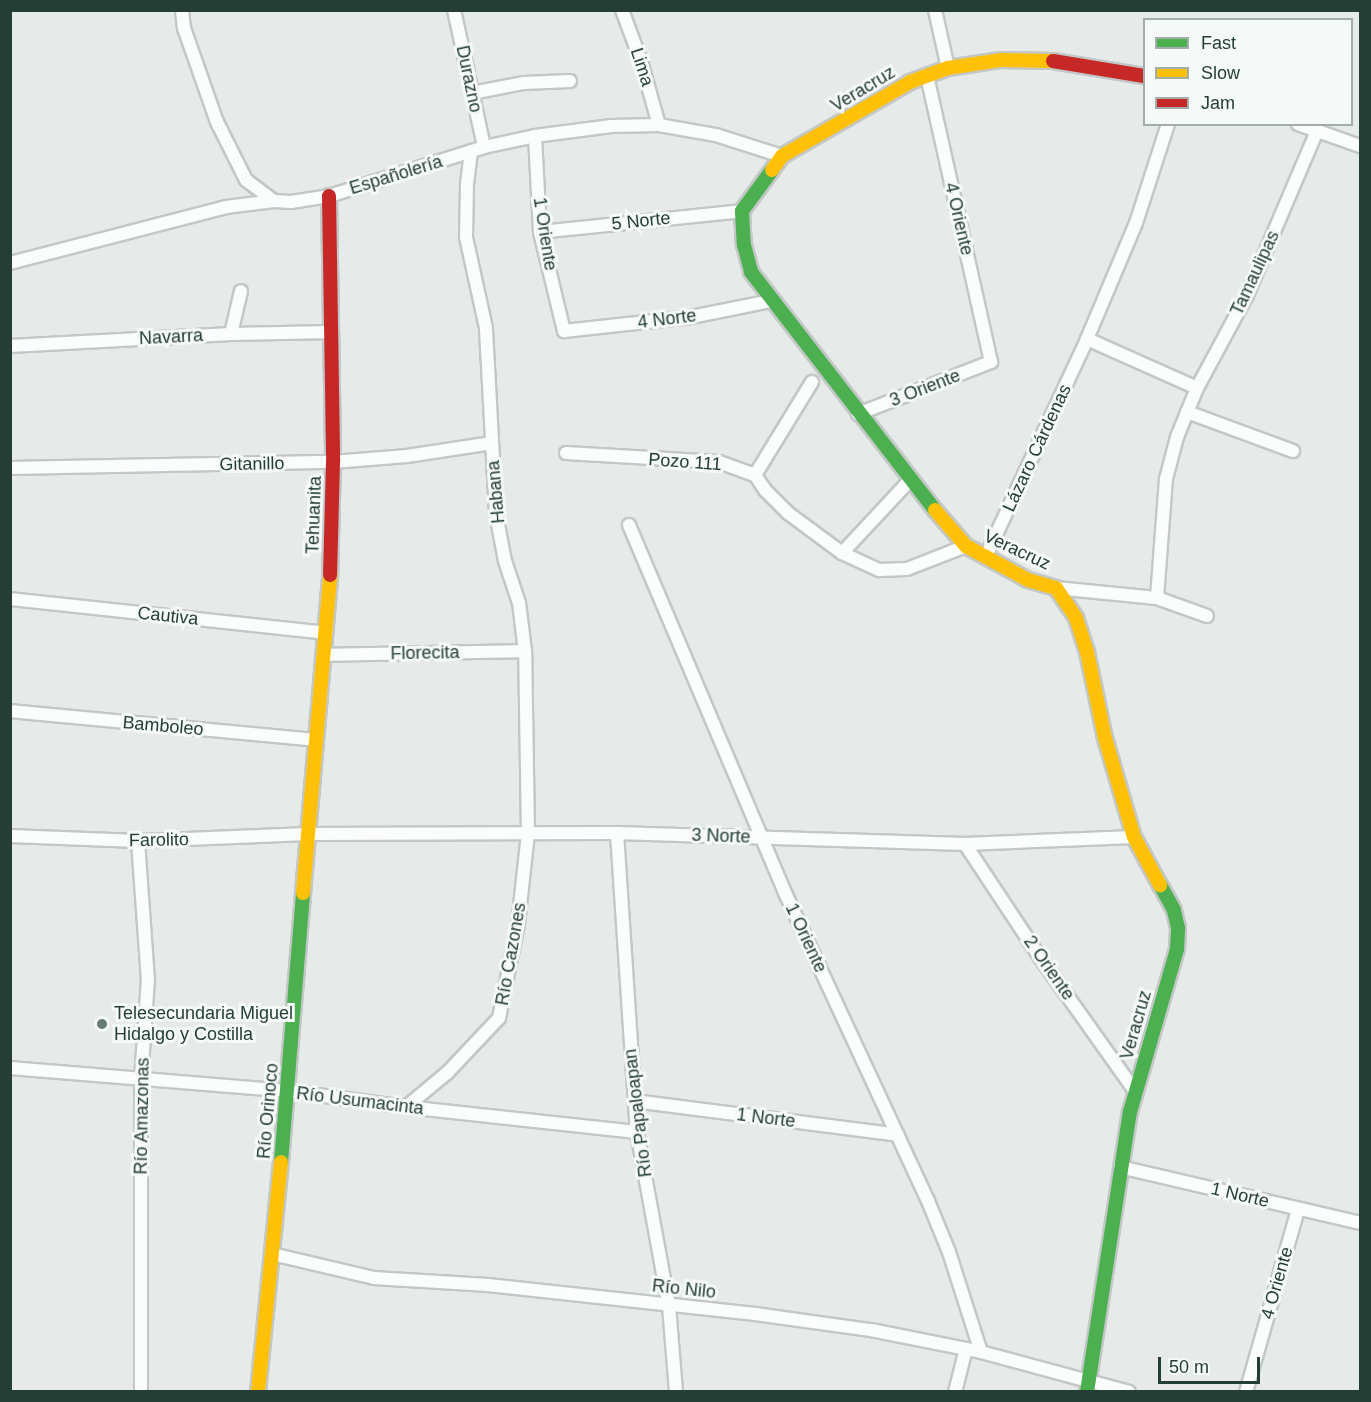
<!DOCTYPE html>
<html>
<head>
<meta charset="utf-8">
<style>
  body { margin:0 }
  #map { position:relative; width:1371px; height:1402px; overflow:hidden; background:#e6ebe9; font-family:Helvetica,sans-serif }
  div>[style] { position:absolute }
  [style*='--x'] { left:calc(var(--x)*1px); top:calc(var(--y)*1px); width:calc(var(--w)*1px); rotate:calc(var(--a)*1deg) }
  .roads { filter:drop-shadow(2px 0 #c3c8c6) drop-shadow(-2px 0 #c3c8c6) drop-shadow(0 2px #c3c8c6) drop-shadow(0 -2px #c3c8c6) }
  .street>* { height:12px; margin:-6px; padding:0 6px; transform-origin:6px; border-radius:6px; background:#fbfcfc }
  .fast>* { height:14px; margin:-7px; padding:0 7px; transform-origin:7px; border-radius:7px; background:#4caf50 }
  .slow>* { height:14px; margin:-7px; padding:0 7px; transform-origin:7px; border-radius:7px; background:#ffc107 }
  .jam>* { height:14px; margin:-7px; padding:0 7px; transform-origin:7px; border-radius:7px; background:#c62828 }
  .dots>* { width:16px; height:16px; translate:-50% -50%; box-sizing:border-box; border:3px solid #f5f9f7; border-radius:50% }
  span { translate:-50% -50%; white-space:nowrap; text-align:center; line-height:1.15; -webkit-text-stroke:6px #f5f9f7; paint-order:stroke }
  .street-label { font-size:18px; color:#243e36 }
  .poi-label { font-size:18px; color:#243e36 }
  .left { translate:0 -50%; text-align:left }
  .frame { position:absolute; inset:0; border:12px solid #243e36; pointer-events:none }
  .legend { position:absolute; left:1143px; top:18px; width:210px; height:108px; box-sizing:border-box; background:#f5f9f7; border:2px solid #a1aeaa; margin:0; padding:8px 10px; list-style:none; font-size:18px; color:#243e36 }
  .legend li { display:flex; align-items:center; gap:12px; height:30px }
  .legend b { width:30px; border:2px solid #a1aeaa }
  .scale { position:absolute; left:1158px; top:1357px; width:102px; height:27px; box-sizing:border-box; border:3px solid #243e36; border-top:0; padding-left:8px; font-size:18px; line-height:21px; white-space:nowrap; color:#243e36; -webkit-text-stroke:4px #f5f9f7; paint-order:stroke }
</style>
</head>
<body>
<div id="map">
  <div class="roads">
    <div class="street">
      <i style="--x:182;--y:10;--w:18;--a:84"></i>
      <i style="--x:184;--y:28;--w:100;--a:70.7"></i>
      <i style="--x:217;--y:122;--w:65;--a:63.4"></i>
      <i style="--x:246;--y:180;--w:35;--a:37"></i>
      <i style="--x:454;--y:10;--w:140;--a:77.6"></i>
      <i style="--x:622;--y:10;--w:54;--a:69.6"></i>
      <i style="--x:641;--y:61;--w:66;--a:74.3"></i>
      <i style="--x:935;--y:10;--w:59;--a:77.4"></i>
      <i style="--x:472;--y:93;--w:53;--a:-10.9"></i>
      <i style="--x:524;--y:83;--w:46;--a:-2.5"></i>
      <i style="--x:1298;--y:124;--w:66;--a:19.5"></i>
      <i style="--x:535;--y:136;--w:96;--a:87"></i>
      <i style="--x:540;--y:232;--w:102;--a:76.4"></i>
      <i style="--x:564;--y:331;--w:128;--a:-6.3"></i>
      <i style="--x:691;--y:317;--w:82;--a:-11.3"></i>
      <i style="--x:540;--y:232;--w:203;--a:-5.9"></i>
      <i style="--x:10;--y:263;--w:223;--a:-14.5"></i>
      <i style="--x:226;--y:207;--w:48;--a:-7.1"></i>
      <i style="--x:274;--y:201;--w:17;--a:3"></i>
      <i style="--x:291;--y:202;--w:38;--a:-9"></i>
      <i style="--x:329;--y:196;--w:163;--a:-17.5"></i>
      <i style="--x:484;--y:147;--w:52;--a:-12.2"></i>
      <i style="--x:535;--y:136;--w:77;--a:-7.5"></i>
      <i style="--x:611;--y:126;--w:48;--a:-1.2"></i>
      <i style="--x:659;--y:125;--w:58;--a:10"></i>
      <i style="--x:716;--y:135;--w:69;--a:17.7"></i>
      <i style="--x:231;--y:334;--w:44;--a:-76.9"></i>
      <i style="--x:1087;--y:339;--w:120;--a:24"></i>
      <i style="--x:10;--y:346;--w:221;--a:-3.1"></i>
      <i style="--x:231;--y:334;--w:101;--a:-1.1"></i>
      <i style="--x:1187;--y:412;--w:113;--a:20.2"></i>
      <i style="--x:858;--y:414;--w:143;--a:-21.4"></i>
      <i style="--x:991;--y:362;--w:294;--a:-102.6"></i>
      <i style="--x:566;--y:453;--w:153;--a:3.4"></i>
      <i style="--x:719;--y:462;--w:38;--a:20"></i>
      <i style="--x:755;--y:475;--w:18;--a:56"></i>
      <i style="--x:765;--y:490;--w:33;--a:45"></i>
      <i style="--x:788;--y:513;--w:67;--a:36.5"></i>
      <i style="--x:842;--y:553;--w:41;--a:24.7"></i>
      <i style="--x:879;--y:570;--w:28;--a:-2"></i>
      <i style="--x:907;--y:569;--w:63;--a:-21.3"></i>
      <i style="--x:10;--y:468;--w:323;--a:-1.1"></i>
      <i style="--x:333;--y:462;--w:74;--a:-4.6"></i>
      <i style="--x:407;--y:456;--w:86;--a:-8.7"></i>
      <i style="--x:755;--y:475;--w:109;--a:-58.5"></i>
      <i style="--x:629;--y:525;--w:402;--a:67"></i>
      <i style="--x:786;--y:895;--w:337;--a:65.1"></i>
      <i style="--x:928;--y:1201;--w:55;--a:67.6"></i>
      <i style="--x:949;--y:1252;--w:105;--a:72.3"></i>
      <i style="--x:842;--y:553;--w:100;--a:-47"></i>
      <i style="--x:986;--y:556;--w:239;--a:-65"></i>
      <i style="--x:1087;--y:339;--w:126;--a:-67.1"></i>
      <i style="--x:1136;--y:223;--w:104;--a:-72.1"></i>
      <i style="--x:1056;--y:588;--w:101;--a:5.7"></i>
      <i style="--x:1157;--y:598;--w:53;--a:19.8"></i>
      <i style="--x:1157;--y:598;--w:119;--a:-85.7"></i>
      <i style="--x:1166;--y:479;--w:43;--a:-75.3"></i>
      <i style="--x:1177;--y:437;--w:53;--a:-67.8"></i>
      <i style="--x:1197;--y:388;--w:106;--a:-61.7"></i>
      <i style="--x:1247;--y:295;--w:178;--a:-66.9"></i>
      <i style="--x:10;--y:599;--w:318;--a:6.1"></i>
      <i style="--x:324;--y:655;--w:201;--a:-1.1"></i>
      <i style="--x:10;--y:711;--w:306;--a:5.4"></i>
      <i style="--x:617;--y:833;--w:300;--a:86.2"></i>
      <i style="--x:637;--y:1132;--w:177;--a:79.6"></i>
      <i style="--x:669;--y:1306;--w:86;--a:85.3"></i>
      <i style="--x:10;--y:836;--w:128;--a:2.2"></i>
      <i style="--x:138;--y:841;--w:170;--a:-2.4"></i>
      <i style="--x:308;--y:834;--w:309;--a:-0.2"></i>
      <i style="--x:617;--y:833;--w:348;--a:1.8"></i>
      <i style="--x:965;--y:844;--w:169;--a:-2.4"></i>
      <i style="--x:138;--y:841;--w:138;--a:85.9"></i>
      <i style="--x:148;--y:979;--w:99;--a:94"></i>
      <i style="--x:141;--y:1078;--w:314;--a:90"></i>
      <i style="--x:965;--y:844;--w:134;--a:56.5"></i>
      <i style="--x:1039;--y:956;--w:166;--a:54.6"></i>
      <i style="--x:10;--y:1068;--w:279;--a:4.7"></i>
      <i style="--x:288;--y:1091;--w:119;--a:7.7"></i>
      <i style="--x:406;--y:1107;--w:232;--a:6.2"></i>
      <i style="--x:634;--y:1101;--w:266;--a:7.3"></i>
      <i style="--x:406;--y:1107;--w:55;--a:-39.8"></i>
      <i style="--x:448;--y:1072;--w:74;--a:-46.6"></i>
      <i style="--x:499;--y:1018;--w:96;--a:-78.6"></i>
      <i style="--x:518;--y:924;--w:92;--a:-83.7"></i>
      <i style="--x:528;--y:833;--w:182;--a:-90.9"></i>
      <i style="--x:525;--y:651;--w:48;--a:-97.1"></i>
      <i style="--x:519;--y:603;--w:44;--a:-108.4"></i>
      <i style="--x:505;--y:561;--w:48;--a:-100.8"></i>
      <i style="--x:496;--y:514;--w:186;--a:-93.1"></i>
      <i style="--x:486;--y:328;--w:93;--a:-102.4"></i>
      <i style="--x:466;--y:237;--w:53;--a:-88.9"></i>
      <i style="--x:467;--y:184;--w:33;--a:-83"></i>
      <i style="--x:1120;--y:1167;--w:246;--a:13.1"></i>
      <i style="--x:272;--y:1254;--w:105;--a:13.2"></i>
      <i style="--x:374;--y:1278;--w:114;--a:3.5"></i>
      <i style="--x:488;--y:1285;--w:269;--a:6.2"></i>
      <i style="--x:755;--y:1314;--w:117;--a:7.9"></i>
      <i style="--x:871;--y:1330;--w:112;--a:11.3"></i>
      <i style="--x:981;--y:1352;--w:153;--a:15.1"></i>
      <i style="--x:955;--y:1392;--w:44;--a:-75.7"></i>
      <i style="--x:1246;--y:1392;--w:190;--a:-74.1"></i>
    </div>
    <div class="fast">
      <i style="--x:772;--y:170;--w:51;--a:126.2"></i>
      <i style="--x:742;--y:211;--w:34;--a:87"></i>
      <i style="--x:744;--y:245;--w:28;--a:75"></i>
      <i style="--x:751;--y:272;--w:301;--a:52.3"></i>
      <i style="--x:281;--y:1162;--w:270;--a:-85.3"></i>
      <i style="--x:1087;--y:1392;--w:283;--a:-81.3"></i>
      <i style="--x:1130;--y:1112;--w:170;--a:-73.9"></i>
      <i style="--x:1177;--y:949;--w:21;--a:-87"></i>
      <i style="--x:1178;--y:928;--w:18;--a:-103"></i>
      <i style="--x:1174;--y:910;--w:29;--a:-119"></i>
    </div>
    <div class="slow">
      <i style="--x:772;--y:170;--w:17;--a:-54"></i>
      <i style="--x:782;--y:156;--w:148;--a:-30"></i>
      <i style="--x:910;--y:82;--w:40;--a:-20.2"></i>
      <i style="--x:948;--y:68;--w:54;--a:-8.6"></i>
      <i style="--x:1001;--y:60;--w:52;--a:1.1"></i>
      <i style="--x:935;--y:510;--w:48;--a:49.3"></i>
      <i style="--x:966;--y:546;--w:71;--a:28.7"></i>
      <i style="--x:1028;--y:580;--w:29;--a:16"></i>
      <i style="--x:1056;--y:588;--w:36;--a:56"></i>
      <i style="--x:1076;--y:618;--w:36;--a:72"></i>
      <i style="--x:1087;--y:652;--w:88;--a:78.2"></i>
      <i style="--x:1105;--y:738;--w:103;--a:73.7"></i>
      <i style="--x:1134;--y:837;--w:55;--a:61.6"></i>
      <i style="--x:303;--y:893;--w:319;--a:-85.1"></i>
      <i style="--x:258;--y:1392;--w:231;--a:-84.3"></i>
    </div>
    <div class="jam">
      <i style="--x:1053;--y:61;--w:92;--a:9.4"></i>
      <i style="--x:329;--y:196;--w:266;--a:89.1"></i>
      <i style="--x:333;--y:462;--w:113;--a:91.5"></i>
    </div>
  </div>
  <div class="dots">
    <i style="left:102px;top:1024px;background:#687b75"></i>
  </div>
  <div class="street-label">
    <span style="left:642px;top:67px;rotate:72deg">Lima</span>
    <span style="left:469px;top:79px;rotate:78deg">Durazno</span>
    <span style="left:863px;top:89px;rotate:-31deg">Veracruz</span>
    <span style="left:396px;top:175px;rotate:-17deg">Españolería</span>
    <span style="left:959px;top:219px;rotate:77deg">4 Oriente</span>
    <span style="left:641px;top:221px;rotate:-6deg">5 Norte</span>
    <span style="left:545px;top:234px;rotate:81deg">1 Oriente</span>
    <span style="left:1255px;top:273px;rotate:-65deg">Tamaulipas</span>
    <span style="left:667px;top:319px;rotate:-7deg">4 Norte</span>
    <span style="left:171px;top:337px;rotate:-3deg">Navarra</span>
    <span style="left:925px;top:388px;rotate:-21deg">3 Oriente</span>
    <span style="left:1037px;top:448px;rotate:-65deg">Lázaro Cárdenas</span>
    <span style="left:685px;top:462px;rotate:4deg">Pozo 111</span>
    <span style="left:252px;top:464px;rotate:-1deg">Gitanillo</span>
    <span style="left:496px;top:492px;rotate:-95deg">Habana</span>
    <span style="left:314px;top:515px;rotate:-88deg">Tehuanita</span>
    <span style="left:1017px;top:550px;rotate:25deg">Veracruz</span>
    <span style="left:168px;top:616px;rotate:6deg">Cautiva</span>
    <span style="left:425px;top:653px;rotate:-1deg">Florecita</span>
    <span style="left:163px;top:726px;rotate:5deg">Bamboleo</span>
    <span style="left:721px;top:836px;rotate:2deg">3 Norte</span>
    <span style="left:159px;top:840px;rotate:-1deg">Farolito</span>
    <span style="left:806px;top:938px;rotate:65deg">1 Oriente</span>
    <span style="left:511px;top:954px;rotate:-80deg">Río Cazones</span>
    <span style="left:1049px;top:968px;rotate:55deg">2 Oriente</span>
    <span style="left:1136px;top:1025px;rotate:-74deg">Veracruz</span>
    <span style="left:360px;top:1101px;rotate:7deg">Río Usumacinta</span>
    <span style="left:268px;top:1111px;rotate:-85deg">Río Orinoco</span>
    <span style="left:638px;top:1113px;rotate:-97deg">Río Papaloapan</span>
    <span style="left:142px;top:1116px;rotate:-89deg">Río Amazonas</span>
    <span style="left:766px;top:1118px;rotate:7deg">1 Norte</span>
    <span style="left:1240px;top:1195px;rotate:13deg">1 Norte</span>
    <span style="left:1277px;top:1283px;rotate:-74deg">4 Oriente</span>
    <span style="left:684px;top:1289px;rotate:6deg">Río Nilo</span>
  </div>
  <div class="poi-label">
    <span class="left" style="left:114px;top:1024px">Telesecundaria Miguel<br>Hidalgo y Costilla</span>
  </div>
  <div class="frame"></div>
  <ul class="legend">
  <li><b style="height:8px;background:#4caf50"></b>Fast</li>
  <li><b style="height:8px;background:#ffc107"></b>Slow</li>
  <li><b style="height:8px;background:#c62828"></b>Jam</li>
  </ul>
  <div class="scale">50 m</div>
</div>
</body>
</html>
